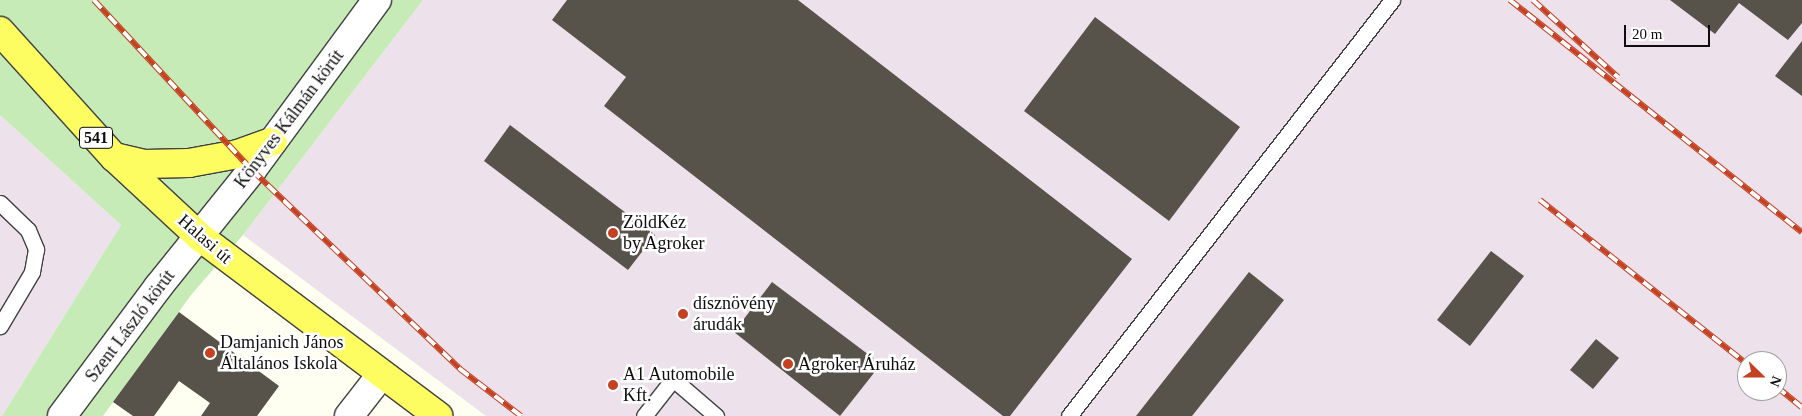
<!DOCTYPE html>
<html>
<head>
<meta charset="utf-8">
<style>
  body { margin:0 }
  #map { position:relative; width:1802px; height:416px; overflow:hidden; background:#fefff0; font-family:Georgia,serif }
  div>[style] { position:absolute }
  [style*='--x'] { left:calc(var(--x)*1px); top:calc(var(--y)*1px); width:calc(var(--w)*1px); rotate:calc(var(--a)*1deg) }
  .industrial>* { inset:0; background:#ede2ec }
  .green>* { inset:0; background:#c6ebb7 }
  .building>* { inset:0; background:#57534a }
  .roads { filter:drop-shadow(1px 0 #414141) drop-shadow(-1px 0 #414141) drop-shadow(0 1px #414141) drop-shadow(0 -1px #414141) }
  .service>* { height:15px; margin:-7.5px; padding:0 7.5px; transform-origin:7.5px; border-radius:7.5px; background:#fff }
  .minor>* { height:28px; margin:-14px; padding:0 14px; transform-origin:14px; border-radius:14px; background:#fff }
  .tertiary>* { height:28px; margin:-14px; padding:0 14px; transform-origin:14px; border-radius:14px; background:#fff }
  .primary>* { height:28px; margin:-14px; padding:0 14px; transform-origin:14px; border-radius:14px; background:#fdfd62 }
  .rail>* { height:5.5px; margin-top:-2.75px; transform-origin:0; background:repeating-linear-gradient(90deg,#fff 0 11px,#c44121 0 22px); box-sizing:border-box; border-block:1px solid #c44121 }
  .dots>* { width:14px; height:14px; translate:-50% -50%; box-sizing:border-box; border:2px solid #fff; border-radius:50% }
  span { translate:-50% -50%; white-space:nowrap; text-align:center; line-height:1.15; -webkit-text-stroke:5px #fff; paint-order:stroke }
  .shield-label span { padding:1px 4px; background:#fff; border:1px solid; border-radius:4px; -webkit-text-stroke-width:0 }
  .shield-label { font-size:16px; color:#0e0e0e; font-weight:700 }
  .street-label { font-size:18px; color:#0e0e0e }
  .poi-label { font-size:18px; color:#0e0e0e }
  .left { translate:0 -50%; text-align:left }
  .north { position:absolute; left:1737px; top:351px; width:50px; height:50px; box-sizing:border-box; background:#fff; border:1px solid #9f9f9f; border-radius:50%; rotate:112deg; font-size:14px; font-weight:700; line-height:20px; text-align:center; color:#0e0e0e }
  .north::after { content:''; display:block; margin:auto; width:18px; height:22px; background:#c44121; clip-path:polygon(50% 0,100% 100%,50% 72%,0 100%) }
  .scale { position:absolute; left:1624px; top:25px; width:86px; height:22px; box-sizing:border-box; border:2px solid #0e0e0e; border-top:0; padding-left:6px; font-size:15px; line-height:18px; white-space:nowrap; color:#0e0e0e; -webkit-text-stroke:4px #fff; paint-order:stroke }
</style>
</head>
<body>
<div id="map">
  <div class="industrial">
    <i style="clip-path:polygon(evenodd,423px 0,1802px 0,1802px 416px,486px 416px,243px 235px,423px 0,1747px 361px,1777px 361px,1777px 391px,1747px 391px,1747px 361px)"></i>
    <i style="clip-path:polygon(0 115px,121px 225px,2px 416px,0 416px)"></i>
  </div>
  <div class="green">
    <i style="clip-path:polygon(0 0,423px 0,243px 235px,191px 295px,103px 416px,2px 416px,121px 225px,0 115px)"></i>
  </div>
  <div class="building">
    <i style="clip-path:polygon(567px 0,798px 0,1132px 259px,1010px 416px,1003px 416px,604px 106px,626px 77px,552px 20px)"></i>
    <i style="clip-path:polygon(1670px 0,1802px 0,1802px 23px,1788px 40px,1739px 3px,1715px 34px)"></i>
    <i style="clip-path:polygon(1095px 17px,1240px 127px,1169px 221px,1024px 111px)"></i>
    <i style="clip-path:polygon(1802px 41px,1802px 96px,1775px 76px)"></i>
    <i style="clip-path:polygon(510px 125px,655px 235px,628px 270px,484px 161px)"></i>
    <i style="clip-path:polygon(1491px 251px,1524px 276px,1470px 346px,1437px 320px)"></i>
    <i style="clip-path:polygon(1249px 272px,1284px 300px,1192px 416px,1136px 416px)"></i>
    <i style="clip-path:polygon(772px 282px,881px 364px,840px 416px,734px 332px)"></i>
    <i style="clip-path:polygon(179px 312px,279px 386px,257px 416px,201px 416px,210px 403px,179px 381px,154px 416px,133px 416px,113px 402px)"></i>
    <i style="clip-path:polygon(1596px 339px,1619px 358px,1593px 389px,1570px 370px)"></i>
  </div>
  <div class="roads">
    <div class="service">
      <i style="--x:0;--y:203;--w:39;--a:44"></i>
      <i style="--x:28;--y:230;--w:21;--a:67"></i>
      <i style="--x:36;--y:249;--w:23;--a:100"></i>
      <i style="--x:32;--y:272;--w:63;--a:120.7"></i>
      <i style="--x:644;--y:416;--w:47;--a:-51.9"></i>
      <i style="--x:673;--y:379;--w:57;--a:40.7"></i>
      <i style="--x:1069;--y:416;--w:527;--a:-52.17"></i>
    </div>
    <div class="minor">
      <i style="--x:349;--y:416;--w:52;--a:-52"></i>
    </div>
    <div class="tertiary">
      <i style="--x:62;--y:416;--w:161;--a:-53.3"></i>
      <i style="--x:158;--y:287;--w:150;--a:-51.2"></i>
      <i style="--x:252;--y:170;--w:211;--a:-53.7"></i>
    </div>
    <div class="primary">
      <i style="--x:0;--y:31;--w:170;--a:47.9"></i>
      <i style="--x:114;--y:157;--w:117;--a:42.9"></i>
      <i style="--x:200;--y:237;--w:298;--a:36.9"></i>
      <i style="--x:114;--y:157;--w:31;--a:13"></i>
      <i style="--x:144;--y:164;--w:45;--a:-1.3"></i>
      <i style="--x:189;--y:163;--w:50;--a:-10.4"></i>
      <i style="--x:238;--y:154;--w:37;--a:-20"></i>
    </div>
  </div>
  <div class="rail">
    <i style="--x:94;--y:0;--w:232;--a:47.1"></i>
    <i style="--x:252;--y:170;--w:288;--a:43.7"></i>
    <i style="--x:460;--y:369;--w:77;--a:37.6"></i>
    <i style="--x:1510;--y:0;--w:373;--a:38.5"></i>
    <i style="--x:1533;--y:0;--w:115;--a:42.2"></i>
    <i style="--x:1540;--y:200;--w:264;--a:38.4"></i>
    <i style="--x:1777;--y:387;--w:32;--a:39"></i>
  </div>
  <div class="dots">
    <i style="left:613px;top:233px;background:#c44121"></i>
    <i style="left:683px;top:314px;background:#c44121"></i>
    <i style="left:210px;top:353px;background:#c44121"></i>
    <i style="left:788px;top:364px;background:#c44121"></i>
    <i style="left:613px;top:385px;background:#c44121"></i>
  </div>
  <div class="shield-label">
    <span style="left:96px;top:138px">541</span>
  </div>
  <div class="street-label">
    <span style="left:289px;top:119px;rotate:-53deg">Könyves Kálmán körút</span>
    <span style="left:205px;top:239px;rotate:41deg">Halasi út</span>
    <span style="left:130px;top:326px;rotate:-53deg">Szent László körút</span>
  </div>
  <div class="poi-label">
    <span class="left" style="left:623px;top:233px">ZöldKéz<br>by Agroker</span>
    <span class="left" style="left:693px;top:314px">dísznövény<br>árudák</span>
    <span class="left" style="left:220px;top:353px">Damjanich János<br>Általános Iskola</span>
    <span class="left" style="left:798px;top:364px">Agroker Áruház</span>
    <span class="left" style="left:623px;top:385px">A1 Automobile<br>Kft.</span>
  </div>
  <div class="north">N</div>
  <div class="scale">20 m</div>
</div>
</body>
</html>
